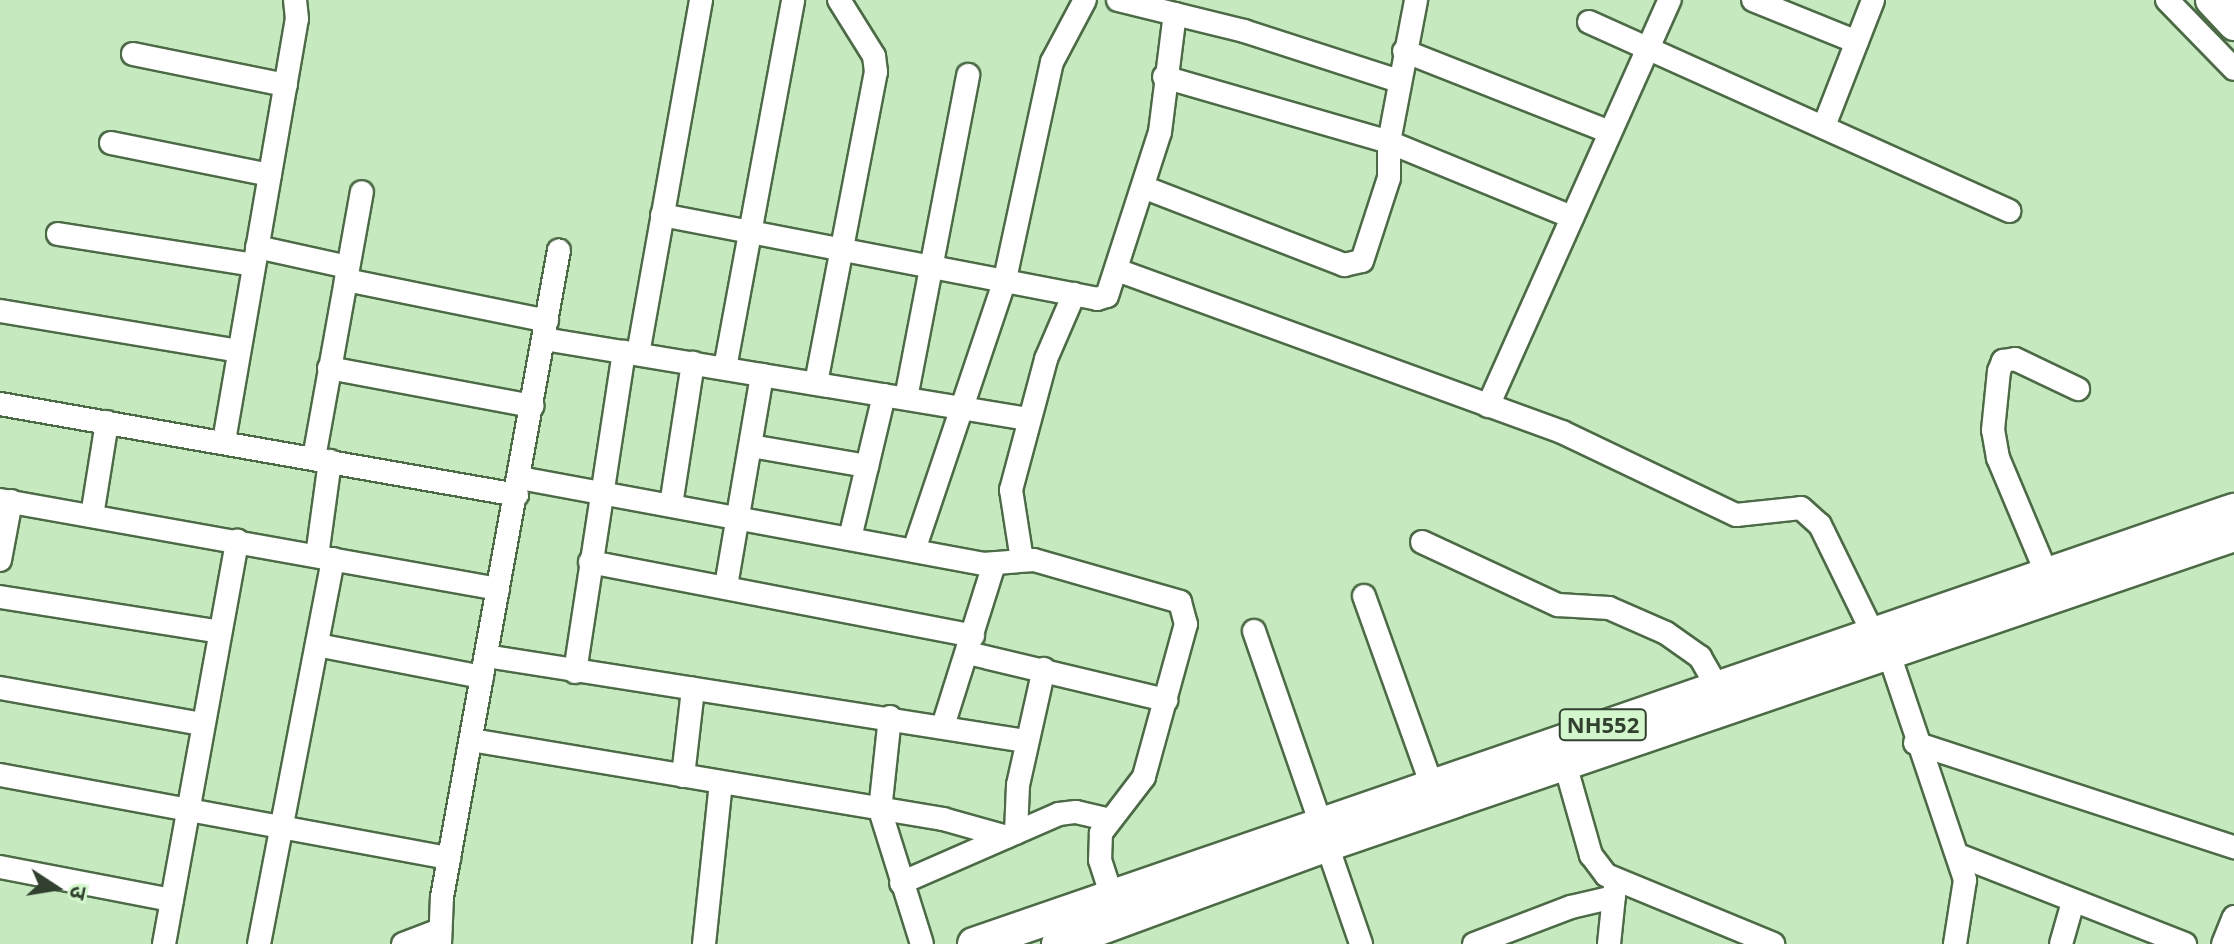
<!DOCTYPE html>
<html>
<head>
<meta charset="utf-8">
<style>
  body { margin:0 }
  #map { position:relative; width:2234px; height:944px; overflow:hidden; background:#c6e9c0; font-family:"Open Sans","Noto Sans Devanagari",sans-serif }
  div>[style] { position:absolute }
  [style*='--x'] { left:calc(var(--x)*1px); top:calc(var(--y)*1px); width:calc(var(--w)*1px); rotate:calc(var(--a)*1deg) }
  .roads { filter:drop-shadow(2px 0 #4c6a46) drop-shadow(-2px 0 #4c6a46) drop-shadow(0 2px #4c6a46) drop-shadow(0 -2px #4c6a46) }
  .minor>* { height:22px; margin:-11px; padding:0 11px; transform-origin:11px; border-radius:11px; background:#fff }
  .highway>* { height:32px; margin:-16px; padding:0 16px; transform-origin:16px; border-radius:16px; background:#fff }
  span { translate:-50% -50%; white-space:nowrap; text-align:center; line-height:1.15; -webkit-text-stroke:6px #d3f6cd; paint-order:stroke }
  .shield-label span { padding:2px 6px; background:#d3f6cd; border:2px solid; border-radius:6px; -webkit-text-stroke-width:0 }
  .shield-label { font-size:22px; color:#324030; font-weight:700 }
  .north { position:absolute; left:16px; top:848px; width:80px; height:80px; -webkit-text-stroke:6px #d3f6cd; paint-order:stroke; rotate:102deg; font-size:22px; font-weight:700; line-height:32px; text-align:center; color:#324030 }
  .north::after { content:''; display:block; margin:auto; width:28px; height:36px; background:#324030; clip-path:polygon(50% 0,100% 100%,50% 72%,0 100%) }
</style>
</head>
<body>
<div id="map">
  <div class="roads">
    <div class="minor">
      <i style="--x:1118;--y:0;--w:130;--a:13.8"></i>
      <i style="--x:1244;--y:31;--w:163;--a:17.9"></i>
      <i style="--x:1753;--y:0;--w:112;--a:22"></i>
      <i style="--x:2167;--y:0;--w:96;--a:45.8"></i>
      <i style="--x:1589;--y:22;--w:461;--a:24.2"></i>
      <i style="--x:1404;--y:51;--w:221;--a:21.5"></i>
      <i style="--x:133;--y:54;--w:156;--a:11.5"></i>
      <i style="--x:1164;--y:77;--w:234;--a:16.1"></i>
      <i style="--x:1389;--y:142;--w:198;--a:22.3"></i>
      <i style="--x:1824;--y:126;--w:135;--a:-68.7"></i>
      <i style="--x:111;--y:143;--w:162;--a:11.4"></i>
      <i style="--x:1143;--y:187;--w:216;--a:21.2"></i>
      <i style="--x:1344;--y:265;--w:18;--a:-13"></i>
      <i style="--x:1362;--y:261;--w:87;--a:-72"></i>
      <i style="--x:1389;--y:178;--w:36;--a:-90"></i>
      <i style="--x:1389;--y:142;--w:145;--a:-79.2"></i>
      <i style="--x:662;--y:215;--w:443;--a:10.9"></i>
      <i style="--x:1097;--y:299;--w:10;--a:-17"></i>
      <i style="--x:1107;--y:296;--w:172;--a:-72.1"></i>
      <i style="--x:1160;--y:132;--w:119;--a:-82.8"></i>
      <i style="--x:58;--y:234;--w:198;--a:9"></i>
      <i style="--x:257;--y:247;--w:93;--a:12.4"></i>
      <i style="--x:1117;--y:270;--w:474;--a:20"></i>
      <i style="--x:1562;--y:432;--w:193;--a:25.5"></i>
      <i style="--x:1736;--y:515;--w:65;--a:-6.1"></i>
      <i style="--x:1801;--y:508;--w:25;--a:42"></i>
      <i style="--x:1820;--y:525;--w:118;--a:63.9"></i>
      <i style="--x:346;--y:280;--w:205;--a:11.5"></i>
      <i style="--x:0;--y:311;--w:242;--a:9.5"></i>
      <i style="--x:544;--y:339;--w:491;--a:9.4"></i>
      <i style="--x:638;--y:354;--w:360;--a:-79.9"></i>
      <i style="--x:329;--y:368;--w:207;--a:10.6"></i>
      <i style="--x:725;--y:368;--w:374;--a:-79.5"></i>
      <i style="--x:816;--y:383;--w:317;--a:-79.1"></i>
      <i style="--x:876;--y:72;--w:16;--a:-97"></i>
      <i style="--x:874;--y:56;--w:66;--a:-122"></i>
      <i style="--x:906;--y:398;--w:329;--a:-79.1"></i>
      <i style="--x:0;--y:404;--w:525;--a:9.98"></i>
      <i style="--x:1488;--y:406;--w:445;--a:-65.9"></i>
      <i style="--x:224;--y:441;--w:428;--a:-80.2"></i>
      <i style="--x:297;--y:19;--w:19;--a:-96"></i>
      <i style="--x:751;--y:446;--w:118;--a:9.8"></i>
      <i style="--x:314;--y:458;--w:270;--a:-79.8"></i>
      <i style="--x:520;--y:478;--w:471;--a:10.5"></i>
      <i style="--x:983;--y:564;--w:51;--a:-4.5"></i>
      <i style="--x:1034;--y:560;--w:152;--a:16"></i>
      <i style="--x:1180;--y:602;--w:23;--a:75"></i>
      <i style="--x:1186;--y:624;--w:159;--a:105.4"></i>
      <i style="--x:1144;--y:777;--w:71;--a:127.5"></i>
      <i style="--x:1101;--y:833;--w:27;--a:92"></i>
      <i style="--x:1100;--y:860;--w:38;--a:72"></i>
      <i style="--x:0;--y:500;--w:506;--a:10.13"></i>
      <i style="--x:671;--y:505;--w:144;--a:-81.2"></i>
      <i style="--x:92;--y:516;--w:95;--a:-80.9"></i>
      <i style="--x:850;--y:538;--w:147;--a:-76.6"></i>
      <i style="--x:1422;--y:542;--w:150;--a:24.9"></i>
      <i style="--x:1558;--y:605;--w:51;--a:3.4"></i>
      <i style="--x:1609;--y:608;--w:62;--a:23.7"></i>
      <i style="--x:1666;--y:633;--w:42;--a:35.2"></i>
      <i style="--x:1700;--y:657;--w:32;--a:60"></i>
      <i style="--x:914;--y:550;--w:286;--a:-71.4"></i>
      <i style="--x:1005;--y:279;--w:222;--a:-77.8"></i>
      <i style="--x:1052;--y:62;--w:70;--a:-62"></i>
      <i style="--x:317;--y:556;--w:96;--a:-82.2"></i>
      <i style="--x:0;--y:560;--w:60;--a:-79.4"></i>
      <i style="--x:1022;--y:560;--w:71;--a:-98.9"></i>
      <i style="--x:1011;--y:490;--w:136;--a:-75"></i>
      <i style="--x:1046;--y:359;--w:71;--a:-66.7"></i>
      <i style="--x:590;--y:562;--w:390;--a:10.9"></i>
      <i style="--x:2046;--y:572;--w:124;--a:-112.8"></i>
      <i style="--x:1998;--y:458;--w:28;--a:-100"></i>
      <i style="--x:1993;--y:430;--w:59;--a:-84.2"></i>
      <i style="--x:1999;--y:371;--w:11;--a:-68"></i>
      <i style="--x:2003;--y:361;--w:12;--a:-9"></i>
      <i style="--x:2015;--y:359;--w:70;--a:25.5"></i>
      <i style="--x:726;--y:586;--w:214;--a:-80.3"></i>
      <i style="--x:1364;--y:596;--w:199;--a:70.3"></i>
      <i style="--x:0;--y:597;--w:223;--a:9"></i>
      <i style="--x:1254;--y:631;--w:202;--a:70.9"></i>
      <i style="--x:317;--y:645;--w:168;--a:11"></i>
      <i style="--x:1888;--y:651;--w:242;--a:71.4"></i>
      <i style="--x:1965;--y:880;--w:65;--a:98.9"></i>
      <i style="--x:968;--y:653;--w:204;--a:13.4"></i>
      <i style="--x:486;--y:656;--w:547;--a:8.95"></i>
      <i style="--x:575;--y:672;--w:324;--a:-81.3"></i>
      <i style="--x:0;--y:688;--w:206;--a:10.1"></i>
      <i style="--x:890;--y:717;--w:94;--a:96.1"></i>
      <i style="--x:880;--y:810;--w:140;--a:72.6"></i>
      <i style="--x:943;--y:726;--w:170;--a:-72.5"></i>
      <i style="--x:471;--y:740;--w:479;--a:9.5"></i>
      <i style="--x:943;--y:819;--w:66;--a:15.7"></i>
      <i style="--x:1915;--y:743;--w:336;--a:18.1"></i>
      <i style="--x:1565;--y:764;--w:95;--a:74.1"></i>
      <i style="--x:1591;--y:855;--w:25;--a:53"></i>
      <i style="--x:1606;--y:875;--w:181;--a:22.4"></i>
      <i style="--x:0;--y:775;--w:457;--a:10.5"></i>
      <i style="--x:683;--y:776;--w:88;--a:-83.4"></i>
      <i style="--x:1016;--y:833;--w:48;--a:-87.6"></i>
      <i style="--x:1018;--y:785;--w:119;--a:-77.4"></i>
      <i style="--x:1327;--y:845;--w:105;--a:71"></i>
      <i style="--x:1958;--y:855;--w:244;--a:21.4"></i>
      <i style="--x:0;--y:867;--w:175;--a:10.9"></i>
      <i style="--x:901;--y:883;--w:172;--a:-23.6"></i>
      <i style="--x:1059;--y:814;--w:17;--a:-7"></i>
      <i style="--x:1076;--y:812;--w:35;--a:13"></i>
      <i style="--x:164;--y:944;--w:410;--a:-79.7"></i>
      <i style="--x:259;--y:944;--w:392;--a:-79.1"></i>
      <i style="--x:403;--y:944;--w:40;--a:-21"></i>
      <i style="--x:440;--y:944;--w:47;--a:-87.6"></i>
      <i style="--x:442;--y:897;--w:657;--a:-79.75"></i>
      <i style="--x:704;--y:944;--w:162;--a:-84"></i>
      <i style="--x:1474;--y:944;--w:104;--a:-20.9"></i>
      <i style="--x:1571;--y:907;--w:44;--a:-13.1"></i>
      <i style="--x:1609;--y:944;--w:58;--a:-84.1"></i>
      <i style="--x:2061;--y:944;--w:44;--a:-74.1"></i>
      <i style="--x:2223;--y:944;--w:29;--a:-68"></i>
    </div>
    <div class="highway">
      <i style="--x:2212;--y:0;--w:33;--a:47"></i>
      <i style="--x:974;--y:944;--w:1333;--a:-19.01"></i>
      <i style="--x:1058;--y:944;--w:287;--a:-20.2"></i>
      <i style="--x:1327;--y:845;--w:959;--a:-18.87"></i>
    </div>
  </div>
  <div class="shield-label">
    <span style="left:1603px;top:725px">NH552</span>
  </div>
  <div class="north">उ</div>
</div>
</body>
</html>
